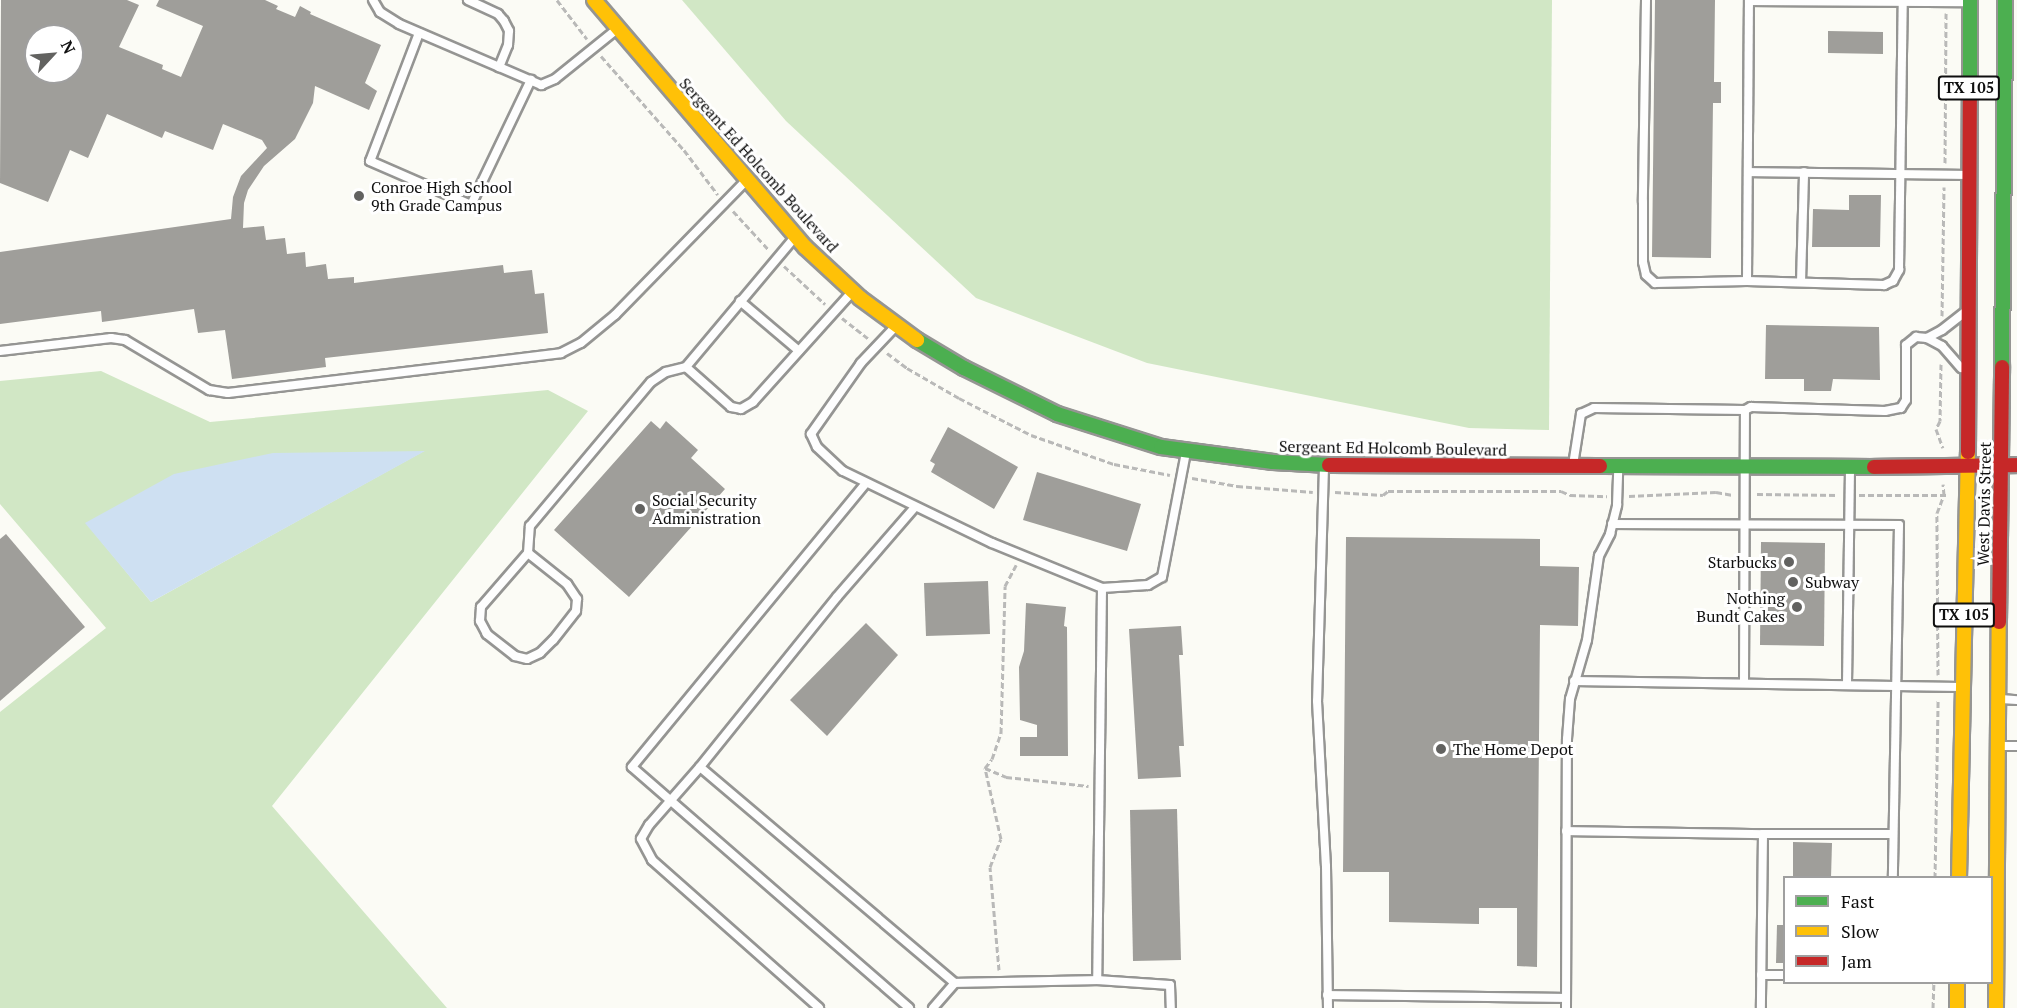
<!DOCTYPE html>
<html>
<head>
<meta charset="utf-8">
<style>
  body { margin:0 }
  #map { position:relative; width:2017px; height:1008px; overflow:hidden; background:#fbfbf5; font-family:"PT Serif",serif }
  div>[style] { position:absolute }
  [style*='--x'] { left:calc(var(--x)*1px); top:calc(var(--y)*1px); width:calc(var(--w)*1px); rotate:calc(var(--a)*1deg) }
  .forest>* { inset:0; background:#d1e7c5 }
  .water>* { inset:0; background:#cee0f2 }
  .building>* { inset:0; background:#9f9e9a }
  .path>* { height:3px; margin-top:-1.5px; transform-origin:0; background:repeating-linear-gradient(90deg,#b9b9b8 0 6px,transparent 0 9px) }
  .roads { filter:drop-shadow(2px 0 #959593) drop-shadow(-2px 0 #959593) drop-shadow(0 2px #959593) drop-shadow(0 -2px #959593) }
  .lane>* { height:8px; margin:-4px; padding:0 4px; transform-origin:4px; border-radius:4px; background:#fefefe }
  .fast>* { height:14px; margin:-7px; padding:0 7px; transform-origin:7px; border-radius:7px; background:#4caf50 }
  .slow>* { height:14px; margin:-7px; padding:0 7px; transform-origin:7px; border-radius:7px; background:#ffc107 }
  .jam>* { height:14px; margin:-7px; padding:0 7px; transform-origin:7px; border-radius:7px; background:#c62828 }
  .dots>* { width:16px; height:16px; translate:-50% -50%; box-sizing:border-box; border:3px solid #fff; border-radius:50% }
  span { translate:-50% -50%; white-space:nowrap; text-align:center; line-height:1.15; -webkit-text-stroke:6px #fff; paint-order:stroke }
  .shield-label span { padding:2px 4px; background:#fff; border:2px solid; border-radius:4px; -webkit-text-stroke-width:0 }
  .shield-label { font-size:15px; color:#0f0f0f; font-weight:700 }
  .street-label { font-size:16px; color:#0f0f0f }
  .poi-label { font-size:16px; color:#0f0f0f }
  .left { translate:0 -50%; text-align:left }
  .right { translate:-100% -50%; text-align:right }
  .legend { position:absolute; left:1783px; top:876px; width:210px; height:108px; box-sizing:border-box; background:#fff; border:2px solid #9f9f9f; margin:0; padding:8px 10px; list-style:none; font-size:18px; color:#0f0f0f }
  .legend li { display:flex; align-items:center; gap:12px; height:30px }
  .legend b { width:30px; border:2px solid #9f9f9f }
  .north { position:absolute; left:24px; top:24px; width:60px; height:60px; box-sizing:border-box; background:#fff; border:2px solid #9f9f9f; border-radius:50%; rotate:64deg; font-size:16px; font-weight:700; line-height:24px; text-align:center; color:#0f0f0f }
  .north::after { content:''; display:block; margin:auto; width:21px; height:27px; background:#626260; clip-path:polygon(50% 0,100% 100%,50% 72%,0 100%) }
</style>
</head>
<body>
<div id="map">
  <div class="forest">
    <i style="clip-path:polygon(682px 0,1552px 0,1549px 430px,1469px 428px,1147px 363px,976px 298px,786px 121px)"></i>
    <i style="clip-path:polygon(evenodd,101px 371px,210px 422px,548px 390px,588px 411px,272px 806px,447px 1008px,0 1008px,0 712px,106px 628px,0 504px,0 381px,101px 371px,424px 451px,151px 602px,86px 523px,424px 451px)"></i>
  </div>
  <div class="water">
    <i style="clip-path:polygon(425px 451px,151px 602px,85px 523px,174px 474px,273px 453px)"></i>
  </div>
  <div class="building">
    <i style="clip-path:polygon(evenodd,1px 0,127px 0,139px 5px,119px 47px,163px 65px,162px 69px,181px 77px,203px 26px,156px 6px,159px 0,265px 0,278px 6px,276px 9px,295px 17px,300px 6px,311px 12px,310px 14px,381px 45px,365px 83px,377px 91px,369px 110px,315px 86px,313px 103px,295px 139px,264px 166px,248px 190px,244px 203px,243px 228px,264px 226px,266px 240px,285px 238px,287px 254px,305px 252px,306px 267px,326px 264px,328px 279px,354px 277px,354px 283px,503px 265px,504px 273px,532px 270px,535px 294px,544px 293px,548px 333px,325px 358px,326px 367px,232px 379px,225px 330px,198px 333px,194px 309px,102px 322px,101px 311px,0 324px,0 252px,231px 219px,233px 197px,241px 176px,267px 148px,262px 140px,223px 124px,213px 150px,165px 131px,162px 138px,107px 114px,88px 158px,70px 150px,48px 202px,0 183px,1px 0,36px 36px,72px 36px,72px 72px,36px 72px,36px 36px)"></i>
    <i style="clip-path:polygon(1655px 0,1715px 0,1714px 82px,1721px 82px,1721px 103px,1713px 103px,1711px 258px,1652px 257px)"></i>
    <i style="clip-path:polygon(1828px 31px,1883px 32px,1883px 54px,1828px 53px)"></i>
    <i style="clip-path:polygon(1849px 195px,1881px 195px,1880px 247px,1812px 247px,1813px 209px,1849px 210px)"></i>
    <i style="clip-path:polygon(1766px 325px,1879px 327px,1880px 380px,1833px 379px,1831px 391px,1804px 391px,1804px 379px,1765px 379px)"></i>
    <i style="clip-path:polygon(651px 421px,660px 429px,666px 421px,698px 450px,691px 458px,725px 489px,629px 597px,554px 530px)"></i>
    <i style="clip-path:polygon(948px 427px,1018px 467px,994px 509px,931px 472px,935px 464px,930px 461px)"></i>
    <i style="clip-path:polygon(1037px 472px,1141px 504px,1127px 551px,1023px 520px)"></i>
    <i style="clip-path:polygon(6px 534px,85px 627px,0 701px,0 539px)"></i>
    <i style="clip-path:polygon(1346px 537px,1540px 539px,1540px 566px,1579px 567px,1578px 626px,1540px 625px,1537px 967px,1517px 966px,1517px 908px,1479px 908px,1479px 924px,1389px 922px,1389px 872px,1343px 872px)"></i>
    <i style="clip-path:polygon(1761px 542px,1825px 543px,1824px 646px,1760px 645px)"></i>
    <i style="clip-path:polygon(988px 581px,990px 634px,926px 636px,924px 583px)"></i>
    <i style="clip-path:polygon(1026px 603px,1066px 607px,1064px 626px,1067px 627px,1068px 756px,1020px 756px,1020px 737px,1037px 737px,1037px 725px,1020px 720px,1019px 667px,1024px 651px)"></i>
    <i style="clip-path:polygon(866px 623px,898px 655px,827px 736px,790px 700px)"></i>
    <i style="clip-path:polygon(1181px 626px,1183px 655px,1179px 655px,1184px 746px,1179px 746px,1181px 777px,1138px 779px,1129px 629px)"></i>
    <i style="clip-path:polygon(1177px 809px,1181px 960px,1133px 961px,1130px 810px)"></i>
    <i style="clip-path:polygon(1793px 842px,1832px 843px,1831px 878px,1793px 878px)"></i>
    <i style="clip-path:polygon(1777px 925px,1784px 925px,1784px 963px,1776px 963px)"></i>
  </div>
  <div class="path">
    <i style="--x:557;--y:0;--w:49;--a:52.4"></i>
    <i style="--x:601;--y:56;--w:125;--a:48.6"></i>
    <i style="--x:684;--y:150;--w:56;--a:52.9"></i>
    <i style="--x:1945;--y:163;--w:150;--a:-89.6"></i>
    <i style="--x:733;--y:211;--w:53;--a:47.3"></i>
    <i style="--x:784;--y:266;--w:56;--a:42.8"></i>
    <i style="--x:1942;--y:316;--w:129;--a:-89.1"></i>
    <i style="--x:842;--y:318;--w:33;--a:38"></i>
    <i style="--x:887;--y:353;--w:25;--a:37"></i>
    <i style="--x:907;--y:368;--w:60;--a:30"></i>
    <i style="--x:959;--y:398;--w:81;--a:27.2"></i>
    <i style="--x:1031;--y:435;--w:88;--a:19.3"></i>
    <i style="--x:1114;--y:464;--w:57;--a:11.1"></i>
    <i style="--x:1941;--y:364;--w:57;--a:91"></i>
    <i style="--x:1940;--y:421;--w:9;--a:117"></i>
    <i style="--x:1936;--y:429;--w:20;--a:70"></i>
    <i style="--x:1192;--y:478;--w:46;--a:10.1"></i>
    <i style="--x:1237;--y:486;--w:76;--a:4.5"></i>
    <i style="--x:1335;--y:492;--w:48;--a:3.6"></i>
    <i style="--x:1383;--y:495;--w:6;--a:-39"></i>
    <i style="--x:1388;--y:491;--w:173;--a:0"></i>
    <i style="--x:1561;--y:491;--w:10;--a:24"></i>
    <i style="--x:1570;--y:495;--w:37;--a:2"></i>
    <i style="--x:1757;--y:494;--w:81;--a:0.7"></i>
    <i style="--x:1859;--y:495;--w:90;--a:0"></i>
    <i style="--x:1629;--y:496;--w:87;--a:-2.6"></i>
    <i style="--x:1716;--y:492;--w:17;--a:10"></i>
    <i style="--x:1938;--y:675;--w:162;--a:-90.4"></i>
    <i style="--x:1937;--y:513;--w:19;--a:-69"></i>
    <i style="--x:1944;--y:495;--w:11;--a:-95"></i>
    <i style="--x:985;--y:768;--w:23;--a:23"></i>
    <i style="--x:1006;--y:777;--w:83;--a:6.2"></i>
    <i style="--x:1935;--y:878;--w:179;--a:-89"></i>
    <i style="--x:999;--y:970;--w:103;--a:-95"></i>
    <i style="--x:990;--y:867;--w:30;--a:-69"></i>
    <i style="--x:1001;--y:839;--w:73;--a:-102.7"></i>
    <i style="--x:985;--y:768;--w:11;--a:-52"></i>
    <i style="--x:992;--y:759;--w:28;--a:-71"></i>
    <i style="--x:1001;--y:733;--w:147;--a:-88.4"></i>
    <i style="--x:1005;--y:586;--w:24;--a:-62"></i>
    <i style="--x:1933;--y:1008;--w:26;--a:-88"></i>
  </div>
  <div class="roads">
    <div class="lane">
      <i style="--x:373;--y:0;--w:14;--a:60"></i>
      <i style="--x:380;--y:12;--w:22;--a:32"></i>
      <i style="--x:399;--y:24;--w:155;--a:23.2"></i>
      <i style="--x:541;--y:85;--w:15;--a:-23"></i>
      <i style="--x:555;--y:79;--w:80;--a:-38.9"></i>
      <i style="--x:468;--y:0;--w:33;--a:25"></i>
      <i style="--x:498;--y:14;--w:9;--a:49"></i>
      <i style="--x:504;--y:21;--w:11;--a:63"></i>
      <i style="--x:509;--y:31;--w:14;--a:94"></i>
      <i style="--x:508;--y:45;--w:24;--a:112"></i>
      <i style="--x:1646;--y:0;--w:202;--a:90.9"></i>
      <i style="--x:1643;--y:202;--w:60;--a:90"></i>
      <i style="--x:1643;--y:262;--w:13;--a:77"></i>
      <i style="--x:1646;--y:275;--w:12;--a:42"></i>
      <i style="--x:1655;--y:283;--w:92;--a:-1.2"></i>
      <i style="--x:1747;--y:281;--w:137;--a:1.7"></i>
      <i style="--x:1884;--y:285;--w:10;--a:-24"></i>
      <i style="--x:1893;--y:281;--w:13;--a:-61"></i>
      <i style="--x:1899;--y:270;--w:270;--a:-89.2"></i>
      <i style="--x:1749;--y:1;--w:218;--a:0.3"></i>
      <i style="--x:419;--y:33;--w:137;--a:110.9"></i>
      <i style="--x:370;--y:161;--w:110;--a:23.5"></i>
      <i style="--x:471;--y:205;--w:139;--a:-64.4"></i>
      <i style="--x:1748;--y:172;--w:217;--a:0.8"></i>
      <i style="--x:795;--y:237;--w:170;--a:130"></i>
      <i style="--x:686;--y:367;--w:60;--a:41.6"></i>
      <i style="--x:731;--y:407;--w:10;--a:11"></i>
      <i style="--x:741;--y:409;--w:14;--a:-30"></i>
      <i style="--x:753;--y:402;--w:148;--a:-48"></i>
      <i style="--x:1747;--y:281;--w:281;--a:-89.6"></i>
      <i style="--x:1801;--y:282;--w:110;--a:-88.4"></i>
      <i style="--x:740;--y:301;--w:77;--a:40.3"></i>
      <i style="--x:895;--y:327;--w:50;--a:133.4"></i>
      <i style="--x:861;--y:363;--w:87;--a:125.2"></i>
      <i style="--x:811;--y:434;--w:14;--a:65"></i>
      <i style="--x:817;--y:447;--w:35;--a:43"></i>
      <i style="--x:843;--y:471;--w:165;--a:25.8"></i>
      <i style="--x:992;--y:543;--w:119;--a:22.2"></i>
      <i style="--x:1102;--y:588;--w:46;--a:-3.7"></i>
      <i style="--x:1148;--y:585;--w:16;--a:-30"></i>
      <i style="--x:1162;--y:577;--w:127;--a:-79.1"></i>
      <i style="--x:1927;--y:338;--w:17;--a:28"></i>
      <i style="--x:1942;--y:346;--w:29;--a:49"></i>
      <i style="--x:0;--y:351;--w:112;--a:-6.7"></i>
      <i style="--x:111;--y:338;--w:14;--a:8"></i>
      <i style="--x:125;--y:340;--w:98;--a:30.8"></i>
      <i style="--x:209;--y:390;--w:19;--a:9"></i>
      <i style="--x:228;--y:393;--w:335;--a:-6.8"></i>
      <i style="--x:561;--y:353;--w:22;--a:-27"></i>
      <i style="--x:581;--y:343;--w:44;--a:-39.5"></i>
      <i style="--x:615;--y:315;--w:186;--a:-45.7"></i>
      <i style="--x:1573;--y:465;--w:52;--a:-81.1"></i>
      <i style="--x:1581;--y:414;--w:14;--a:-25"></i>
      <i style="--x:1594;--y:408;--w:151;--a:0.8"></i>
      <i style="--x:1324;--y:467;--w:234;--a:91.7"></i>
      <i style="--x:1317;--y:701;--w:165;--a:86.9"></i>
      <i style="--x:1326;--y:866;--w:142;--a:89.2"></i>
      <i style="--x:866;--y:483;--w:368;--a:129.5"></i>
      <i style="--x:632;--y:767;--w:367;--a:41"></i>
      <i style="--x:915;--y:507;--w:119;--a:130.9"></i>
      <i style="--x:837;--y:597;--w:218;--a:128.9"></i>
      <i style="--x:700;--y:767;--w:334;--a:40.3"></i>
      <i style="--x:955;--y:983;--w:142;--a:-1.2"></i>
      <i style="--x:1612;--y:524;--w:287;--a:0.2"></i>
      <i style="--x:1899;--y:525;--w:353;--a:91"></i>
      <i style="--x:528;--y:553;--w:50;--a:38.5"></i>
      <i style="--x:567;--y:584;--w:18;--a:56"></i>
      <i style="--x:577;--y:599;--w:12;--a:95"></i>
      <i style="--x:576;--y:611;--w:37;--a:128"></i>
      <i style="--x:553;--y:640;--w:18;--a:135"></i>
      <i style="--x:540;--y:653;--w:14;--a:155"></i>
      <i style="--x:527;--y:659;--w:12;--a:-166"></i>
      <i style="--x:515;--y:656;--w:36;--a:-142"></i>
      <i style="--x:487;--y:634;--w:15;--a:-118"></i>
      <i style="--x:480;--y:621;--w:14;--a:-86"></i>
      <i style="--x:481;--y:607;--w:72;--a:-49"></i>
      <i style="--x:528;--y:553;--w:27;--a:-86"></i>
      <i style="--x:530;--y:526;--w:188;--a:-50"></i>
      <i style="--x:651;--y:382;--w:18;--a:-34"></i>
      <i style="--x:666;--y:372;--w:21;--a:-14"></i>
      <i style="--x:1102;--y:588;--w:392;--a:90.7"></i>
      <i style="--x:1097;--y:980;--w:73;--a:3.9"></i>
      <i style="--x:1170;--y:985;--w:23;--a:88"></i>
      <i style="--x:1574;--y:681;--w:386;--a:0.9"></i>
      <i style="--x:1744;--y:683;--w:273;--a:-89.8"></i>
      <i style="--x:1745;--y:410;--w:7;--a:-27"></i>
      <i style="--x:1751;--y:407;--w:134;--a:1.7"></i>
      <i style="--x:1885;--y:411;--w:16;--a:-11"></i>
      <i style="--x:1901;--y:408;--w:9;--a:-58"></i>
      <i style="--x:1906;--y:400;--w:55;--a:-90"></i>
      <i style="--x:1906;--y:345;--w:13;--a:-39"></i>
      <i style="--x:1916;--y:337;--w:11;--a:5"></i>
      <i style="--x:1927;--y:338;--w:17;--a:-28"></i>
      <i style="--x:1942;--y:330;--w:28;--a:-38"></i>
      <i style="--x:1847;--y:684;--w:216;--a:-89.2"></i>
      <i style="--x:2001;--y:699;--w:16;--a:4"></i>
      <i style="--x:2000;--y:746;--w:17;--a:0"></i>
      <i style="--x:700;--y:767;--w:77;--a:131.3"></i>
      <i style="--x:649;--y:825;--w:16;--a:120"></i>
      <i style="--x:641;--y:839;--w:24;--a:62"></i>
      <i style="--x:652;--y:860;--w:223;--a:41.5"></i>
      <i style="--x:1566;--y:831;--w:197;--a:0.9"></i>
      <i style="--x:1763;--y:834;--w:174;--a:90.7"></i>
      <i style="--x:1763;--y:834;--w:130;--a:0"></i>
      <i style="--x:1761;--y:975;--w:23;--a:0"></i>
      <i style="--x:1327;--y:995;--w:239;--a:0.7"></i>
      <i style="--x:933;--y:1008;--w:33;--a:-49"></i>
      <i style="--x:1566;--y:1008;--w:269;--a:-89.8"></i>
      <i style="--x:1567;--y:739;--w:40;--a:-85.7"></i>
      <i style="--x:1570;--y:699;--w:61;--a:-73.9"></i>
      <i style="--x:1587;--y:640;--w:85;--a:-81.9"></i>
      <i style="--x:1599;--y:556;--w:25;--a:-63"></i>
      <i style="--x:1610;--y:534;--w:30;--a:-76"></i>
      <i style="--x:1617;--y:505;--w:37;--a:-88"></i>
    </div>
    <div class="fast">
      <i style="--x:1970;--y:98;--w:98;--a:-90"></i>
      <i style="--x:917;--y:340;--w:55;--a:30.8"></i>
      <i style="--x:964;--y:368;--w:104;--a:26.3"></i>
      <i style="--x:1057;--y:414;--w:109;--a:17.6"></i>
      <i style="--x:1161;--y:447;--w:113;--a:7.6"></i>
      <i style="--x:1273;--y:462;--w:56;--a:3.1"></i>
      <i style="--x:2002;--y:367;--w:367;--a:-89.5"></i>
      <i style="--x:1600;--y:466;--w:274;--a:0.2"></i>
    </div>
    <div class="slow">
      <i style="--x:594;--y:0;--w:325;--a:49.5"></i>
      <i style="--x:805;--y:247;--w:75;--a:42.8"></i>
      <i style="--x:860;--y:298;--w:71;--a:36.4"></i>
      <i style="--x:1959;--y:878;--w:426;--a:-88.8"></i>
      <i style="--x:1957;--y:982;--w:26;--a:90"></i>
      <i style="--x:1996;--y:1008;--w:386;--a:-89.6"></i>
    </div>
    <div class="jam">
      <i style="--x:1968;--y:452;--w:354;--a:-89.7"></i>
      <i style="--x:1329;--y:465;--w:271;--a:0.2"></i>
      <i style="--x:1874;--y:467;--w:143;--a:-0.8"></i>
      <i style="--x:1999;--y:622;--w:255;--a:-89.3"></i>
    </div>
  </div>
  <div class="dots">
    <i style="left:359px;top:196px;background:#626260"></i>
    <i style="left:640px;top:509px;background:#626260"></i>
    <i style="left:1789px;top:562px;background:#626260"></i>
    <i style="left:1793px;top:582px;background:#626260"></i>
    <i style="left:1797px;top:607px;background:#626260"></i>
    <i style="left:1441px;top:749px;background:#626260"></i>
  </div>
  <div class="shield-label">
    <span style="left:1969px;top:88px">TX 105</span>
    <span style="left:1964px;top:615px">TX 105</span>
  </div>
  <div class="street-label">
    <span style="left:759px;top:165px;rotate:48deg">Sergeant Ed Holcomb Boulevard</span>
    <span style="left:1393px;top:448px;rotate:1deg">Sergeant Ed Holcomb Boulevard</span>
    <span style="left:1984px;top:504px;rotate:-89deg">West Davis Street</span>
  </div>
  <div class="poi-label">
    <span class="left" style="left:371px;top:196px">Conroe High School<br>9th Grade Campus</span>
    <span class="left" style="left:652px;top:509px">Social Security<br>Administration</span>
    <span class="right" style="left:1777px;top:562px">Starbucks</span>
    <span class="left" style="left:1805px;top:582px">Subway</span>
    <span class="right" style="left:1785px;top:607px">Nothing<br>Bundt Cakes</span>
    <span class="left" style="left:1453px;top:749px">The Home Depot</span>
  </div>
  <ul class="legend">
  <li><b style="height:8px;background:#4caf50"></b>Fast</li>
  <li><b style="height:8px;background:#ffc107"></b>Slow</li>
  <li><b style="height:8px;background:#c62828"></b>Jam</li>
  </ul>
  <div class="north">N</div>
</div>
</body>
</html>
